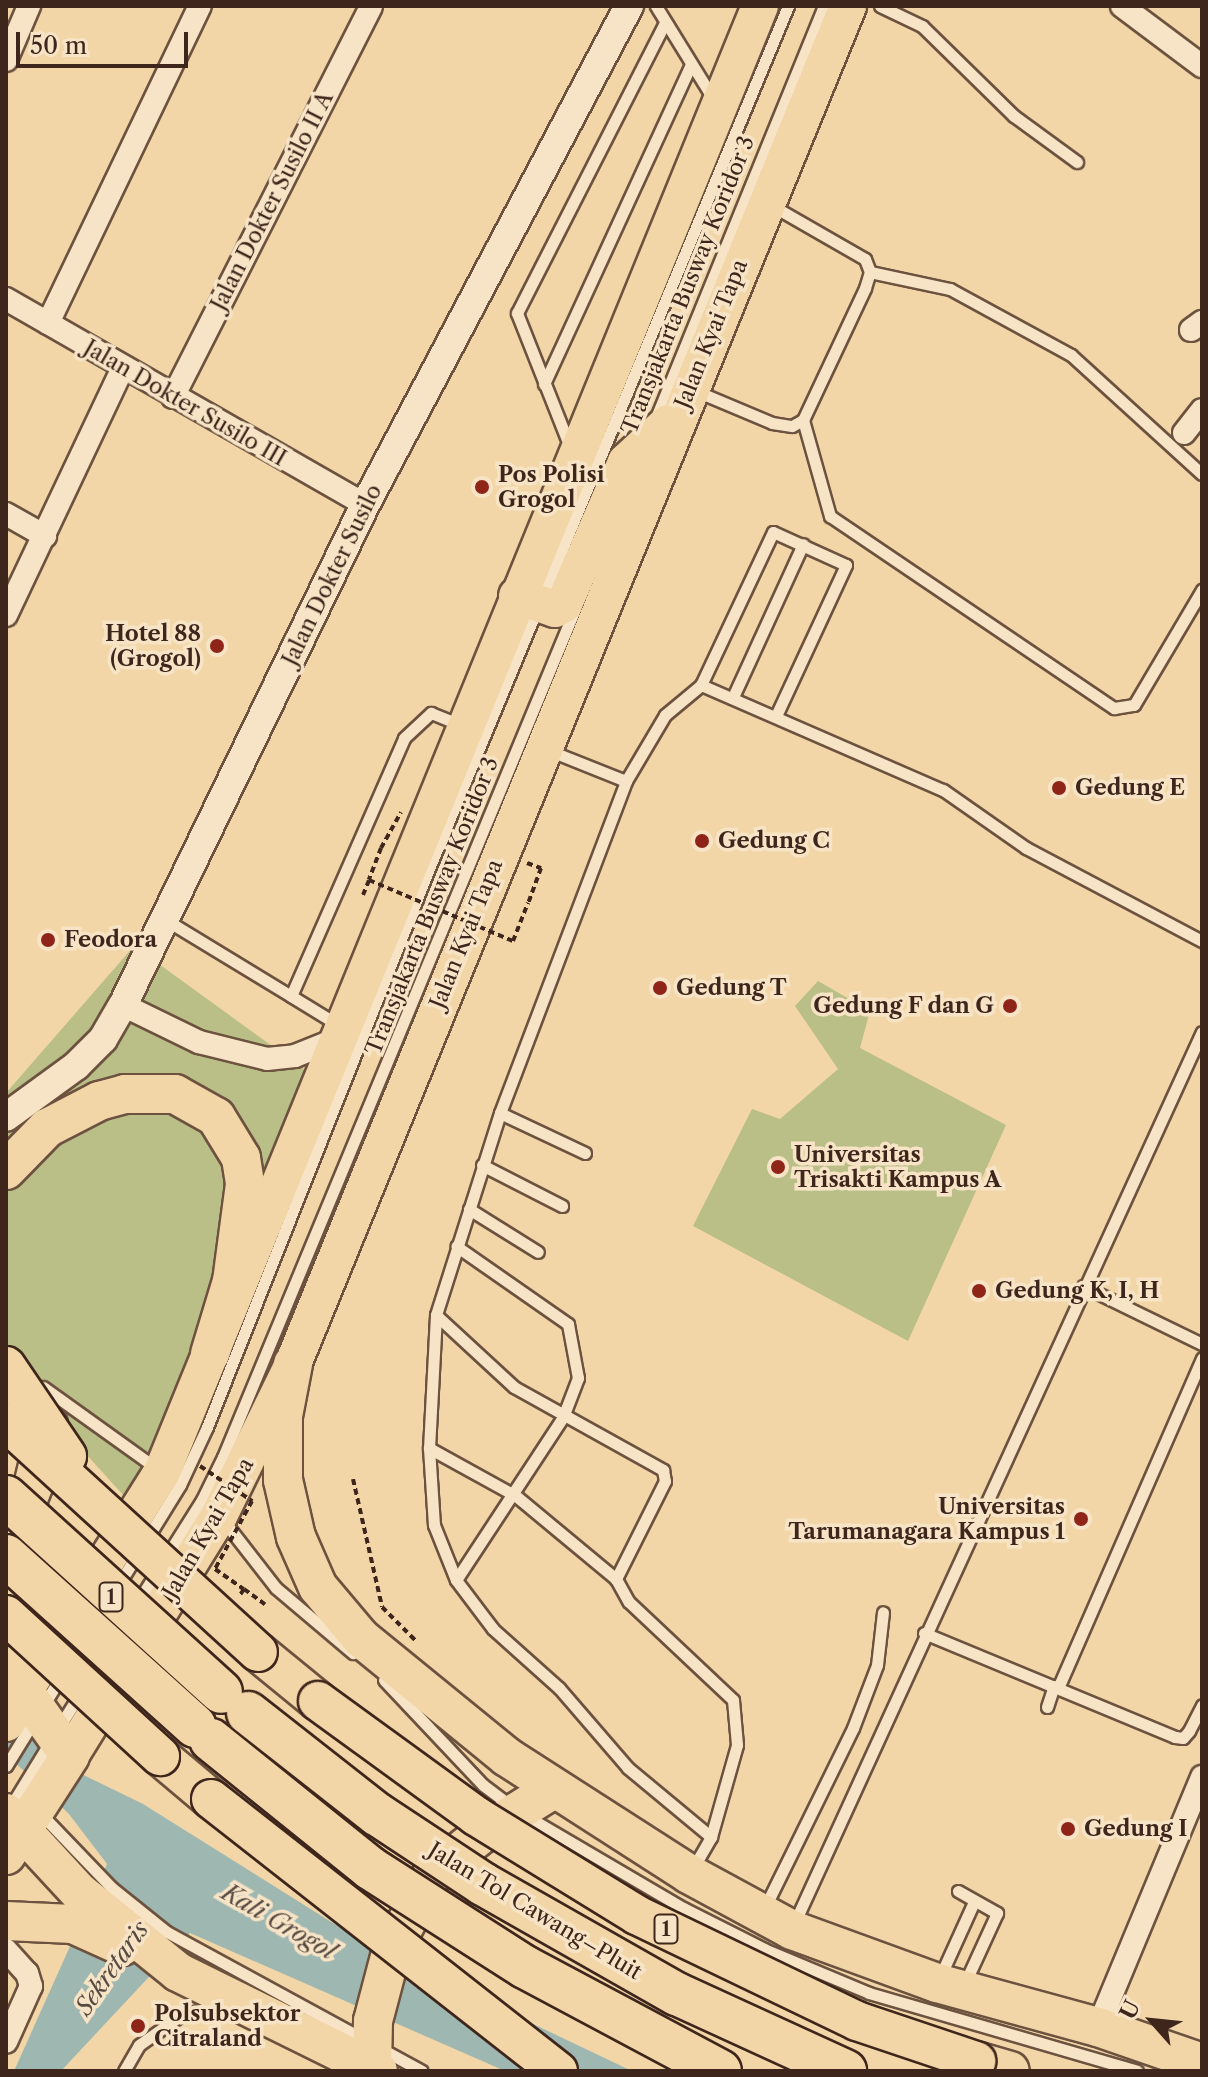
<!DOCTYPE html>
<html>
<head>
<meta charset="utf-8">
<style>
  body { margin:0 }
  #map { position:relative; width:1208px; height:2077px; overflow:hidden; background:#f2d6a7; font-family:"Libre Caslon Text",serif }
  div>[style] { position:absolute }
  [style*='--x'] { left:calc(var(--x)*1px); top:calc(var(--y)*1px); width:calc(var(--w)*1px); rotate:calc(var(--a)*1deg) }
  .green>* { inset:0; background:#babe87 }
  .water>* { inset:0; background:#9eb7b1 }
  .path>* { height:4px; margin-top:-2px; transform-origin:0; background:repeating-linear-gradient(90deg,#3f261c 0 6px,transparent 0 10px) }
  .roads { filter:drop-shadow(2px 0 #6c523f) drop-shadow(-2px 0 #6c523f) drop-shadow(0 2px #6c523f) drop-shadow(0 -2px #6c523f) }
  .service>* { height:11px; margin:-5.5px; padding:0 5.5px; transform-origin:5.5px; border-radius:5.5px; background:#f7e4c6 }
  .minor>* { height:22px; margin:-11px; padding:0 11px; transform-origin:11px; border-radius:11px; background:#f7e4c6 }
  .tertiary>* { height:28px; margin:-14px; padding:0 14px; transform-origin:14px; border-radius:14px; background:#f7e4c6 }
  .primary>* { height:36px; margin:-18px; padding:0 18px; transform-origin:18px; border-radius:18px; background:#f2d6a7 }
  .trunk>* { height:38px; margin:-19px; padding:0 19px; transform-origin:19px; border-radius:19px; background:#f2d6a7 }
  .path-bridge>* { height:4px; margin-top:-2px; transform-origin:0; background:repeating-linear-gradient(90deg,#3f261c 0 6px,transparent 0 10px) }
  .bridges { filter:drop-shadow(2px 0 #3f261c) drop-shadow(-2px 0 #3f261c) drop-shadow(0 2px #3f261c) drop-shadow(0 -2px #3f261c) }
  .trunk-bridge>* { height:38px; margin:-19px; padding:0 19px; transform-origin:19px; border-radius:19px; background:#f2d6a7 }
  .motorway-bridge>* { height:42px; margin:-21px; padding:0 21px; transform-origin:21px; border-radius:21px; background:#f2d6a7 }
  .dots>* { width:22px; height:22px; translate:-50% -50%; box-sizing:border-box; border:4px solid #f7e4c6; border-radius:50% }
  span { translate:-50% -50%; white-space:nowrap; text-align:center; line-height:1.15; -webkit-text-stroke:7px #f7e4c6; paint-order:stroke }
  .shield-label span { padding:2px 6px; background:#f7e4c6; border:2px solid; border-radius:6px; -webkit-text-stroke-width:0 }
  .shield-label { font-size:20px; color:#3f261c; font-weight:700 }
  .street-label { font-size:22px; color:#3f261c }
  .poi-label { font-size:22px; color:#3f261c; font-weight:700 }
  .left { translate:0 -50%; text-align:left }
  .right { translate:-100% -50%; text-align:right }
  .water-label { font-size:24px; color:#574a41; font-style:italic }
  .frame { position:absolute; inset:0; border:8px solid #3f261c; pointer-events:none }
  .north { position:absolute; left:1112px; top:1981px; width:80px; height:80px; -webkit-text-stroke:6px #f7e4c6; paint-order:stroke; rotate:297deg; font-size:22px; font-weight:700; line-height:32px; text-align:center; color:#3f261c }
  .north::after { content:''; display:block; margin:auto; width:28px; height:36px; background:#3f261c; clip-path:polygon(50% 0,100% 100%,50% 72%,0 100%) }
  .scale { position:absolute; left:16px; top:32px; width:172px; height:36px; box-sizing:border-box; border:4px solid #3f261c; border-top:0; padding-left:10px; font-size:24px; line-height:28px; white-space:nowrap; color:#3f261c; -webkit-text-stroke:6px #f7e4c6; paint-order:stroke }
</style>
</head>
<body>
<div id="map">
  <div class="green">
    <i style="clip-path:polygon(134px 946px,341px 1096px,125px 1497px,6px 1366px,6px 1093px)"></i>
    <i style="clip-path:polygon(818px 981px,870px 1011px,860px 1048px,1006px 1125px,908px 1341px,693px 1226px,752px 1109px,780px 1119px,838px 1069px,795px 1006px)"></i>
  </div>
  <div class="water">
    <i style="clip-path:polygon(6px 1702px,61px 1764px,143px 1804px,371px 1947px,632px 2071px,505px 2071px,190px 1933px,61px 2071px,14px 2071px,107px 1864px,69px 1814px,6px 1754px)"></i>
  </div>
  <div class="path">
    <i style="--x:381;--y:848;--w:41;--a:-60.9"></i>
    <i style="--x:527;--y:863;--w:15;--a:20"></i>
    <i style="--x:541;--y:868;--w:37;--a:110"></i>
    <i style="--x:363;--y:895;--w:16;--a:-68"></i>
    <i style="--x:353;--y:1479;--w:131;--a:77.2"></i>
    <i style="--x:382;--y:1607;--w:47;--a:45"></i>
    <i style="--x:244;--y:1589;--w:26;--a:36"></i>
  </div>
  <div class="roads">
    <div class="service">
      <i style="--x:656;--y:6;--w:110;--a:58.3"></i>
      <i style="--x:880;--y:6;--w:47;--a:25.5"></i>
      <i style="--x:922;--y:26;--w:129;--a:44.4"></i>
      <i style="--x:1014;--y:116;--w:78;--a:36.1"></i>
      <i style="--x:870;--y:272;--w:82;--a:12"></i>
      <i style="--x:950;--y:289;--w:138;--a:28.6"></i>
      <i style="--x:1071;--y:355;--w:177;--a:42.3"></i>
      <i style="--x:544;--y:384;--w:351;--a:-65.3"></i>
      <i style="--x:696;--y:391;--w:82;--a:22.8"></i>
      <i style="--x:772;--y:423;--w:20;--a:9"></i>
      <i style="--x:792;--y:426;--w:13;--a:-29"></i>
      <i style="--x:803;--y:420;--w:146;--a:-64.8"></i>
      <i style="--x:865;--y:288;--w:17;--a:-73"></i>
      <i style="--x:870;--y:272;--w:14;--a:-111"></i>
      <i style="--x:865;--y:259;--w:106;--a:-150.1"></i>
      <i style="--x:655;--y:420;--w:447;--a:-67.8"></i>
      <i style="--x:803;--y:420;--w:100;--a:74.3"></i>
      <i style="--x:830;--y:516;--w:343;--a:34.1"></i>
      <i style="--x:1114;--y:708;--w:20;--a:-9"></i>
      <i style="--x:1134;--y:705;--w:134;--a:-59.4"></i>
      <i style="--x:570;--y:447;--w:144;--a:-111.6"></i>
      <i style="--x:517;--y:313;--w:326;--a:-63"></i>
      <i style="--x:701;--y:685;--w:264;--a:23.5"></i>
      <i style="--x:943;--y:790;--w:101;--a:34.9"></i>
      <i style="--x:1026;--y:848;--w:199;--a:27.9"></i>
      <i style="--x:733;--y:697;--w:168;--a:-65.4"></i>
      <i style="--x:548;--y:750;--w:84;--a:21.7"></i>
      <i style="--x:166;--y:920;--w:146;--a:31.3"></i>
      <i style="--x:340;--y:1026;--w:57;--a:-148.5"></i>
      <i style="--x:291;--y:996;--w:282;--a:-66.3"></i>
      <i style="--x:404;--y:738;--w:37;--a:-43"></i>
      <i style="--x:431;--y:713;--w:35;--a:22"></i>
      <i style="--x:500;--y:1113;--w:355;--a:-69.2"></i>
      <i style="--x:626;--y:781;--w:77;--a:-59.4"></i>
      <i style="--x:665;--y:715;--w:47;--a:-39.8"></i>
      <i style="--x:701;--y:685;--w:169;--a:-64.8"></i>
      <i style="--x:773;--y:532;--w:80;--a:24.3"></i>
      <i style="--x:846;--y:565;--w:166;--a:114.9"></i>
      <i style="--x:585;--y:1153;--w:94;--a:-154.8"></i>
      <i style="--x:500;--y:1113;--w:212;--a:107.6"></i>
      <i style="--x:436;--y:1315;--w:133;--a:93"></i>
      <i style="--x:429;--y:1448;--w:77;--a:86.3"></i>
      <i style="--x:434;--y:1525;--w:59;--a:68.2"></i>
      <i style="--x:456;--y:1580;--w:61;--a:52.9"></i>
      <i style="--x:493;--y:1629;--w:89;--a:41.8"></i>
      <i style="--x:559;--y:1688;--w:106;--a:49.2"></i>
      <i style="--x:628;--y:1768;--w:108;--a:39.7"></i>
      <i style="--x:482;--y:1165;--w:90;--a:27.1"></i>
      <i style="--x:469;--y:1209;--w:81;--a:31.9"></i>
      <i style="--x:1083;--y:1286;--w:132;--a:26"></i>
      <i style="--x:436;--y:1315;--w:106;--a:42.7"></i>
      <i style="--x:514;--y:1387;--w:171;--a:29.1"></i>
      <i style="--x:663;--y:1470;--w:11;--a:80"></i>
      <i style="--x:665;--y:1481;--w:110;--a:116.6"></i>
      <i style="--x:43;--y:1387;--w:139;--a:35.6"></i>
      <i style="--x:429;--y:1448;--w:99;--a:28.9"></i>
      <i style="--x:516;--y:1496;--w:130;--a:39.7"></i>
      <i style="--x:616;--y:1579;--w:26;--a:61"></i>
      <i style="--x:629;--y:1602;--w:143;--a:43.3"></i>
      <i style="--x:733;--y:1700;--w:45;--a:84.9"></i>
      <i style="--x:737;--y:1745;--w:96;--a:105.8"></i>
      <i style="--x:711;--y:1837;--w:39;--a:120"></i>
      <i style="--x:223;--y:1520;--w:86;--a:52.1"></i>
      <i style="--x:276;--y:1588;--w:101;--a:40.2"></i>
      <i style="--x:456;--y:1580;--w:195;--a:-56.7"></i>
      <i style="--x:563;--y:1417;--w:42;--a:-69"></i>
      <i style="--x:578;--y:1378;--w:55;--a:-100.5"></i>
      <i style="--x:568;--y:1324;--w:136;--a:-145.1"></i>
      <i style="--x:117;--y:1587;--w:120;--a:-58.3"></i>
      <i style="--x:180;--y:1485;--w:64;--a:-65"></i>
      <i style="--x:207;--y:1427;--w:604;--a:-68.32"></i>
      <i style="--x:430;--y:866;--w:932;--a:-67.4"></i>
      <i style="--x:924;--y:1633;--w:272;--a:22.5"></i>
      <i style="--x:1175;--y:1737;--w:8;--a:7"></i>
      <i style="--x:1183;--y:1738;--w:9;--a:-49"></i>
      <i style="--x:1189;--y:1731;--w:29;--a:-63"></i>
      <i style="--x:384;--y:1680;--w:144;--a:46.7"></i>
      <i style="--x:483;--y:1785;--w:41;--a:37.1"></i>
      <i style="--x:516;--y:1810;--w:194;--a:30.4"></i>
      <i style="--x:683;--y:1908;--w:91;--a:26.8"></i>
      <i style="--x:764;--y:1949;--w:114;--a:22.7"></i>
      <i style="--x:869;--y:1993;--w:279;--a:16.2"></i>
      <i style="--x:1058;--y:1688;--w:360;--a:-66.4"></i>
      <i style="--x:1047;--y:1707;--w:22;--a:-72"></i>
      <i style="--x:59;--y:1727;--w:268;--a:-57.8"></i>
      <i style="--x:202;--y:1500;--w:48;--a:-64"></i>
      <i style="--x:223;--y:1457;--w:918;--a:-67.46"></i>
      <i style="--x:6;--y:1766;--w:149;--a:-58.4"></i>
      <i style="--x:9;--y:1809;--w:79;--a:-58.5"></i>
      <i style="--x:40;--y:1813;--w:104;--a:46.2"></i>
      <i style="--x:112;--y:1888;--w:70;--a:38.7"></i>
      <i style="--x:167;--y:1932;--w:290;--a:28.6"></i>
      <i style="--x:958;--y:1891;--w:45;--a:29.4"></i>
      <i style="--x:997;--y:1913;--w:79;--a:114.6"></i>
      <i style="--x:765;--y:1907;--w:199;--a:-63.8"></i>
      <i style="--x:853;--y:1728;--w:67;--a:-69.1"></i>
      <i style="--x:877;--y:1665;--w:53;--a:-83.5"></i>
      <i style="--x:793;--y:1926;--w:983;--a:-65.42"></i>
      <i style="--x:939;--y:1979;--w:85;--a:-65.6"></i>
      <i style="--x:124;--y:2071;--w:30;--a:-60"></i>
      <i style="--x:139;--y:2045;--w:50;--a:-35.3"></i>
      <i style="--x:180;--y:2016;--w:43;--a:-16.3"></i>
    </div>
    <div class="minor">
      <i style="--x:1122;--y:6;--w:100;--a:36.9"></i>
      <i style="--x:6;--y:60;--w:59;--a:-66.9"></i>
      <i style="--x:6;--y:299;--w:414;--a:29.8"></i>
      <i style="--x:48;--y:323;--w:352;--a:-64.4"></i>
      <i style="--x:1191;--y:330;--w:14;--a:-36"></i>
      <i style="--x:173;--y:397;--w:438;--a:-63.1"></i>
      <i style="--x:1184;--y:433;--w:29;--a:-52"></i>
      <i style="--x:6;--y:514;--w:45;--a:29.4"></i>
      <i style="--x:6;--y:615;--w:274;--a:-64.7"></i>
      <i style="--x:123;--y:1005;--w:85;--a:26"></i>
      <i style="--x:199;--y:1042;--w:70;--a:14"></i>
      <i style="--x:267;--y:1059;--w:28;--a:-6"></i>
      <i style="--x:295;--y:1056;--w:45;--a:-22"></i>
      <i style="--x:6;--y:1950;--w:31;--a:48"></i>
      <i style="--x:27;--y:1973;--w:14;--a:73"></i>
      <i style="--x:31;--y:1986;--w:61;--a:114.1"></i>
      <i style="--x:1098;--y:2027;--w:271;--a:-67.4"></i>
    </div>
    <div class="tertiary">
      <i style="--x:6;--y:1117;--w:87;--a:-36.1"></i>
      <i style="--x:76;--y:1066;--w:38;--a:-45"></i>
      <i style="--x:103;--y:1039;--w:39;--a:-60"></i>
      <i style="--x:123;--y:1005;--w:555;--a:-64.17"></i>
      <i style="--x:365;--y:505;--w:565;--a:-62.12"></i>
    </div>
    <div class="primary">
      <i style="--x:517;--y:596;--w:40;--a:18.9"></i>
      <i style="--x:555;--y:609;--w:10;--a:-29"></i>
      <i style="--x:564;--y:604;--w:155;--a:-66.4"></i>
      <i style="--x:626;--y:462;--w:57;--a:-42.9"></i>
      <i style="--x:25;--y:1690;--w:257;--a:-57.9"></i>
      <i style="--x:162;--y:1472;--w:1583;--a:-67.81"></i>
      <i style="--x:70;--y:1756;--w:282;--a:-58.2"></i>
      <i style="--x:219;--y:1516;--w:169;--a:-64"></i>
      <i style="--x:293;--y:1364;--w:1467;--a:-67.77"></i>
    </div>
    <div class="trunk">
      <i style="--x:6;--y:1170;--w:59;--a:-45.7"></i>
      <i style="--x:47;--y:1128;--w:59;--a:-27.4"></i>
      <i style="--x:99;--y:1101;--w:27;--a:-15"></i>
      <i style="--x:125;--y:1094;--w:50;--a:0"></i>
      <i style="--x:175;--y:1094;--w:47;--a:29.3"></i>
      <i style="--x:216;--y:1117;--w:48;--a:58.6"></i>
      <i style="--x:241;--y:1158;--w:26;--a:81"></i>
      <i style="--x:245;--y:1184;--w:98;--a:97.6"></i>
      <i style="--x:232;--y:1281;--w:76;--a:106.8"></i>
      <i style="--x:293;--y:1364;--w:53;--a:100.9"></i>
      <i style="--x:283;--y:1416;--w:64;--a:90"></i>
      <i style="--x:283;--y:1480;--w:58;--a:77.2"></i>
      <i style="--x:296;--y:1537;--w:55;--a:66.3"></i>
      <i style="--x:318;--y:1587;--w:67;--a:49.9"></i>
      <i style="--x:361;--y:1638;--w:188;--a:39.2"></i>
      <i style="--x:507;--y:1757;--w:216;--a:32.7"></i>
      <i style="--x:689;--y:1874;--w:117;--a:28.5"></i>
      <i style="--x:792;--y:1930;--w:154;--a:20.1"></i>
      <i style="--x:937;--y:1983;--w:167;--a:15.3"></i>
      <i style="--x:1098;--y:2027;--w:110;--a:19.1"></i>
      <i style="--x:6;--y:1558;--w:77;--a:-69.4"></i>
      <i style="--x:33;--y:1486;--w:64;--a:-76.4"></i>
      <i style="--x:258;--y:1652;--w:77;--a:39.2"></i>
      <i style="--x:6;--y:1666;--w:110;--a:54.6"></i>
      <i style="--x:70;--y:1756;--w:118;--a:122.9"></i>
      <i style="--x:6;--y:1722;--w:37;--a:-59"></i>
      <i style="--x:160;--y:1756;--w:67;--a:40.1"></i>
      <i style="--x:6;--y:1813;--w:108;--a:47.3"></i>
      <i style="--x:79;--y:1892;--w:127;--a:38.9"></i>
      <i style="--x:178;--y:1972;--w:223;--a:26.3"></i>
      <i style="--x:6;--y:1921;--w:67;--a:2.6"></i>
      <i style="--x:73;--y:1924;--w:54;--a:24.2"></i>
      <i style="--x:976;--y:2061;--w:35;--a:16"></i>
      <i style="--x:372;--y:2068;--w:47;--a:-88.8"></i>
      <i style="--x:373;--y:2021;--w:74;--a:-75.2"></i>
      <i style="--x:392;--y:1949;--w:86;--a:-61.7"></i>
      <i style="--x:433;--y:1873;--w:64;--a:-38.7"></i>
      <i style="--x:483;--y:1833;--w:81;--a:-31.9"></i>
    </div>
  </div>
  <div class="path-bridge">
    <i style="--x:381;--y:848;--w:34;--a:111"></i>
    <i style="--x:369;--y:880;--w:156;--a:23"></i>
    <i style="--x:513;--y:941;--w:41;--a:-68.5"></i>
    <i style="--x:200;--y:1466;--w:63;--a:33.9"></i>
    <i style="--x:252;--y:1501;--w:77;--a:118.6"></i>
    <i style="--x:215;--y:1569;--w:35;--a:35"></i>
    <i style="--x:244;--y:1589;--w:7;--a:124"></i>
  </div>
  <div class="bridges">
    <div class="trunk-bridge">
      <i style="--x:6;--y:1366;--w:109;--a:55.9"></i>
      <i style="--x:6;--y:1422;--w:341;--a:42.4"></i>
      <i style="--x:6;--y:1615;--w:209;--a:42.5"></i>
      <i style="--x:318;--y:1701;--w:195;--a:36"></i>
      <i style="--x:476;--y:1816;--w:189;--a:31.6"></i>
      <i style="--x:637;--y:1915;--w:244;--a:25.7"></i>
      <i style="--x:857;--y:2021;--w:126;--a:18.6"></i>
      <i style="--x:211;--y:1799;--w:441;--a:38.1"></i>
    </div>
    <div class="motorway-bridge">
      <i style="--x:6;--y:1497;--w:290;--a:42.2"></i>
      <i style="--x:6;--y:1556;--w:254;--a:42"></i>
      <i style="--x:248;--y:1713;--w:164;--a:38.1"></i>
      <i style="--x:377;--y:1814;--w:127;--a:33.4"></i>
      <i style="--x:483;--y:1884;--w:223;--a:29.6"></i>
      <i style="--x:677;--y:1994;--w:185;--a:24.6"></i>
      <i style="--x:211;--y:1740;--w:204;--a:38.8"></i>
      <i style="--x:370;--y:1868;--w:184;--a:32.6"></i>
      <i style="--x:525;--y:1967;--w:221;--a:28.1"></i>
    </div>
  </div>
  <div class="dots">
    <i style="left:482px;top:487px;background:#8f2418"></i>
    <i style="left:217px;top:646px;background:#8f2418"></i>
    <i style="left:1059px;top:788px;background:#8f2418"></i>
    <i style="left:702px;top:841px;background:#8f2418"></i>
    <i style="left:48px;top:940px;background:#8f2418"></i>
    <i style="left:660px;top:988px;background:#8f2418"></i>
    <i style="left:1010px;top:1006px;background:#8f2418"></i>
    <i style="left:778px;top:1167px;background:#8f2418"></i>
    <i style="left:979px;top:1291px;background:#8f2418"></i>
    <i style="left:1081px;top:1519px;background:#8f2418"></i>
    <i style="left:1068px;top:1829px;background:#8f2418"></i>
    <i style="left:138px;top:2026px;background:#8f2418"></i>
  </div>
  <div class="shield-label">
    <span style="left:111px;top:1597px">1</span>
    <span style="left:666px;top:1929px">1</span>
  </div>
  <div class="street-label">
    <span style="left:272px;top:201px;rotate:-63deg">Jalan Dokter Susilo II A</span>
    <span style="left:688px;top:285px;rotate:-68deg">Transjakarta Busway Koridor 3</span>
    <span style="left:711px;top:334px;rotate:-68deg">Jalan Kyai Tapa</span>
    <span style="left:185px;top:403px;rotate:30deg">Jalan Dokter Susilo III</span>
    <span style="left:332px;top:575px;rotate:-64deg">Jalan Dokter Susilo</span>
    <span style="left:432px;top:906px;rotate:-68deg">Transjakarta Busway Koridor 3</span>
    <span style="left:466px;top:934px;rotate:-68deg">Jalan Kyai Tapa</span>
    <span style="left:208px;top:1528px;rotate:-60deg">Jalan Kyai Tapa</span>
    <span style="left:535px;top:1911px;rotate:31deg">Jalan Tol Cawang–Pluit</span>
  </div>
  <div class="poi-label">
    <span class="left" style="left:498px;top:487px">Pos Polisi<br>Grogol</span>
    <span class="right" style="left:201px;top:646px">Hotel 88<br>(Grogol)</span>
    <span class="left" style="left:1075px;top:788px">Gedung E</span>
    <span class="left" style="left:718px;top:841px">Gedung C</span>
    <span class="left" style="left:64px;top:940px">Feodora</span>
    <span class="left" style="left:676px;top:988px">Gedung T</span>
    <span class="right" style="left:994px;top:1006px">Gedung F dan G</span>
    <span class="left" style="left:794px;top:1167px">Universitas<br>Trisakti Kampus A</span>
    <span class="left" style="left:995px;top:1291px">Gedung K, I, H</span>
    <span class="right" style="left:1065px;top:1519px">Universitas<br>Tarumanagara Kampus 1</span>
    <span class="left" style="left:1084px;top:1829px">Gedung I</span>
    <span class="left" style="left:154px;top:2026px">Polsubsektor<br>Citraland</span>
  </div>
  <div class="water-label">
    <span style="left:279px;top:1922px;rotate:30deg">Kali Grogol</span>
    <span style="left:112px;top:1968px;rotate:-55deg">Sekretaris</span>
  </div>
  <div class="frame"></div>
  <div class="north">U</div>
  <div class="scale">50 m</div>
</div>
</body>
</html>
